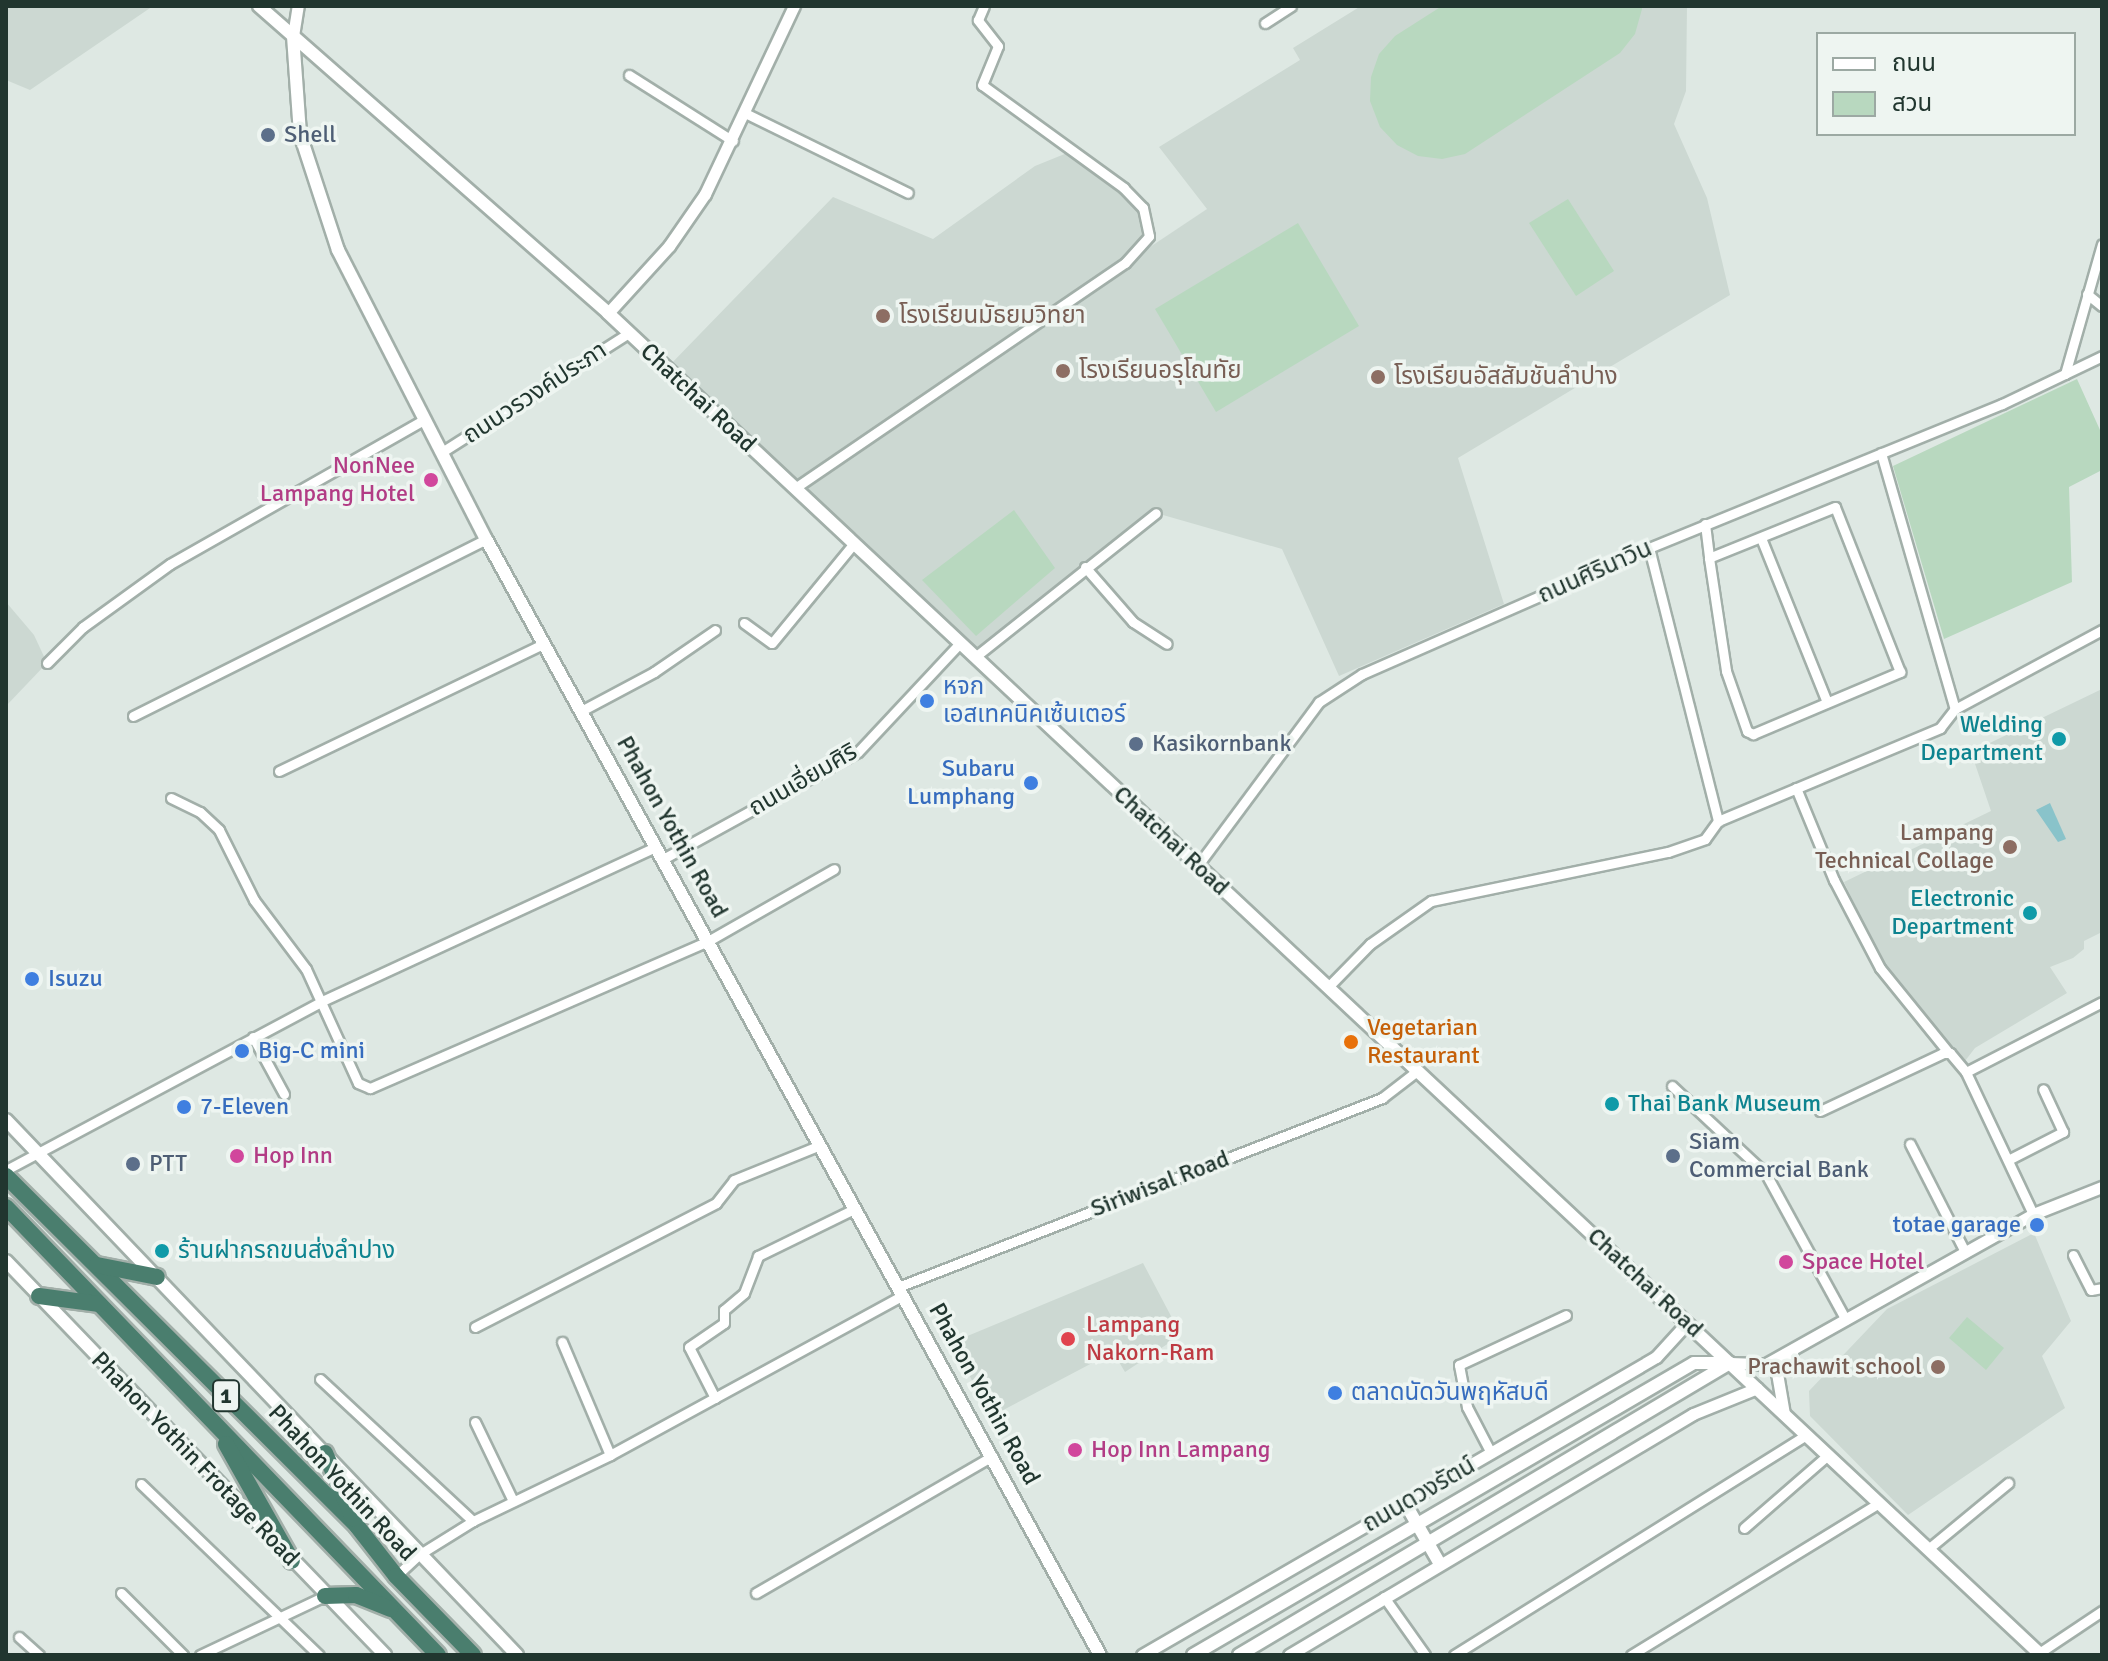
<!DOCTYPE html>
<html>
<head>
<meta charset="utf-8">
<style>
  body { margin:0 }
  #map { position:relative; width:2108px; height:1661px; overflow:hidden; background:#dee8e3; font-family:Signika,"Noto Sans Thai",sans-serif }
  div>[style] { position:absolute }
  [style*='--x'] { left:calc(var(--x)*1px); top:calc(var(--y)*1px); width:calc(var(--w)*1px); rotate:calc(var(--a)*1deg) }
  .built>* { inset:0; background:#ccd8d2 }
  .green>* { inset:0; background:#b8d8bf }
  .water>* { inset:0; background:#89c3ca }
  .roads { filter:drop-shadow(2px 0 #a2afa9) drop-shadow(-2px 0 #a2afa9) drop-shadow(0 2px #a2afa9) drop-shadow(0 -2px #a2afa9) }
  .minor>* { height:9px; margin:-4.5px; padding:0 4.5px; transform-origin:4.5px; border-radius:4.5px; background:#fff }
  .tertiary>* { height:11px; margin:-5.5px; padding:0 5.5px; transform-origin:5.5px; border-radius:5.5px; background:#fff }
  .secondary>* { height:12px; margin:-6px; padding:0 6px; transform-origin:6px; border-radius:6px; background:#fff }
  .trunk>* { height:16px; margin:-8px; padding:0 8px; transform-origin:8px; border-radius:8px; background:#4a7e6e }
  .dots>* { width:22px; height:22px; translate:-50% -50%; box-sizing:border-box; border:4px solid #eef5f1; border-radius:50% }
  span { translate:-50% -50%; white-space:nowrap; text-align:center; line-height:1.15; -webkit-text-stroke:7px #eef5f1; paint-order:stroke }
  .shield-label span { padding:2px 6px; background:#eef5f1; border:2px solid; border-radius:6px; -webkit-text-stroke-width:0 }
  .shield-label { font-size:22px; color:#21362f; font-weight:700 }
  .service-label { font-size:24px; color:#4e5e75 }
  .left { translate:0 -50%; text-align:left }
  .education-label { font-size:24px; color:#785e54 }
  .right { translate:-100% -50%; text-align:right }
  .street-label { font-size:24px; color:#21362f }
  .hotel-label { font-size:24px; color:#b23c85 }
  .shop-label { font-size:24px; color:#366cbe }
  .culture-label { font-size:24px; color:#0d838f }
  .food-label { font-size:24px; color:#c56008 }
  .health-label { font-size:24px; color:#be3a42 }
  .frame { position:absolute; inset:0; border:8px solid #21362f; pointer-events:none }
  .legend { position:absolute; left:1816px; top:32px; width:260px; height:104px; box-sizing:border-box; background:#eef5f1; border:2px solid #9ca9a3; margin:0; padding:10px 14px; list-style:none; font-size:24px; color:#21362f }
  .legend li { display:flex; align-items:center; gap:16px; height:40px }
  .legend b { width:40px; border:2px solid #9ca9a3 }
</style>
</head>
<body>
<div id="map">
  <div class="built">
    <i style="clip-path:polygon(6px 6px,153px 6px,30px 90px,6px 80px)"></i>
    <i style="clip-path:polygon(1361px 6px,1687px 6px,1686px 91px,1674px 124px,1707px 198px,1730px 295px,1458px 458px,1504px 604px,1339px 676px,1282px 549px,1156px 513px,975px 657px,667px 368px,833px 197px,933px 239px,1035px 166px,1072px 151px,1143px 208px,1149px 236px,1129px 261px,1207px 209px,1159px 147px,1300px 60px,1293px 48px)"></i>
    <i style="clip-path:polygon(6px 602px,34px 635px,47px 663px,6px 706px)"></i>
    <i style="clip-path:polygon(2102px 689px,2102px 932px,2084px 941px,2084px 949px,2073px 958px,2050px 967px,2067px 993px,1975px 1048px,1965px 1061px,1946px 1047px,1880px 958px,1844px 882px,1991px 811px,1971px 752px)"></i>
    <i style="clip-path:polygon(2034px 1233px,2071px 1321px,2042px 1356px,2065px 1408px,1908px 1515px,1810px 1416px,1809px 1391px,1887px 1309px)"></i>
    <i style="clip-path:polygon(1143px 1263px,1181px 1335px,1125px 1372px,1113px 1352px,990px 1417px,953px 1342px)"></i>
  </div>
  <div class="green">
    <i style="clip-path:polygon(1442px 6px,1642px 6px,1642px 9px,1635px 34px,1620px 53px,1465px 154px,1442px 159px,1418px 156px,1397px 145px,1380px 127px,1370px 101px,1371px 77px,1379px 54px,1395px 36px)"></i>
    <i style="clip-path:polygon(1568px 199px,1614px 271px,1576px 296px,1529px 223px)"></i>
    <i style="clip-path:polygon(1298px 223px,1359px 326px,1216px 412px,1155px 309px)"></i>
    <i style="clip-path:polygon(2077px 379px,2100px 430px,2102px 470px,2069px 487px,2072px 582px,1944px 639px,1893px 466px)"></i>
    <i style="clip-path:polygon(1014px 510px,1055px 568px,976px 636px,922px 580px)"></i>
    <i style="clip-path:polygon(1967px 1317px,2004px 1348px,1986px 1370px,1949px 1338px)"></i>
  </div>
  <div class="water">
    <i style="clip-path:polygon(2050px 803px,2066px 839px,2058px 842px,2036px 810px)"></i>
  </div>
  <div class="roads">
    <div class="minor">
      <i style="--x:1265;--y:23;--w:31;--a:-33"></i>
      <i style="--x:629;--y:75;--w:123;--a:32.4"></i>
      <i style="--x:747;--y:114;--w:179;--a:26.1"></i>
      <i style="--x:2087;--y:294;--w:19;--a:39"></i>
      <i style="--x:2065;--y:374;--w:135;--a:-74.1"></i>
      <i style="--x:442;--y:452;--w:222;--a:-32.5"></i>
      <i style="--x:1881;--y:453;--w:266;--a:73.9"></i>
      <i style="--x:795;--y:488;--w:399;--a:-34.3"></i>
      <i style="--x:1125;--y:263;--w:36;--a:-48"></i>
      <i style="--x:1149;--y:236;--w:29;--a:-102"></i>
      <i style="--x:1143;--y:208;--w:28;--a:-134"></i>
      <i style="--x:1124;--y:188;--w:175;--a:-144"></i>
      <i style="--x:982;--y:85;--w:42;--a:-67.7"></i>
      <i style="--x:998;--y:46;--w:33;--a:-128"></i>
      <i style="--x:978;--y:20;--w:15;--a:-67"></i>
      <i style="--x:1705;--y:524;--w:34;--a:83"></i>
      <i style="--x:1709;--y:558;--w:114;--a:81.4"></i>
      <i style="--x:1726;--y:671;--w:64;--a:70.7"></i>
      <i style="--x:1747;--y:731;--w:7;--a:27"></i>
      <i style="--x:1753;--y:734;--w:160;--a:-22.9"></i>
      <i style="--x:1900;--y:672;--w:177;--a:-111.5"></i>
      <i style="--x:1835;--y:507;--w:136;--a:158"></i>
      <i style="--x:1761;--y:538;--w:177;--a:68.1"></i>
      <i style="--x:1649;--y:548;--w:282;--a:75.8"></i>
      <i style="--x:1718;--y:821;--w:241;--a:-22.7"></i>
      <i style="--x:1940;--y:728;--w:24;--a:-52"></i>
      <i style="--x:1085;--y:567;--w:73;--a:48.9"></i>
      <i style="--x:1133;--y:622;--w:40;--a:32.9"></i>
      <i style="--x:744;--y:623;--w:34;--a:36"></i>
      <i style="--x:772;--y:643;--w:129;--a:-50.6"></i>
      <i style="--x:975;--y:657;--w:231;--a:-38.5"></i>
      <i style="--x:47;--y:663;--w:51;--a:-45"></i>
      <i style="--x:83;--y:627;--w:107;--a:-35.9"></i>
      <i style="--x:170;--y:564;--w:293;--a:-29.6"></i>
      <i style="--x:1955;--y:709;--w:167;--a:-28.3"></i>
      <i style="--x:581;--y:711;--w:83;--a:-28.1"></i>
      <i style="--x:654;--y:672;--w:74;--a:-34.5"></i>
      <i style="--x:133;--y:716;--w:395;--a:-26.6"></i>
      <i style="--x:279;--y:771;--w:293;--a:-25.7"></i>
      <i style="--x:1796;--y:788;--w:100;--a:67.6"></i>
      <i style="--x:1834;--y:880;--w:99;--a:62.4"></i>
      <i style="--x:1880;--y:968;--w:108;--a:51"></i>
      <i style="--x:171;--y:798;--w:32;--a:26"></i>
      <i style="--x:200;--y:812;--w:26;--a:43"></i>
      <i style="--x:219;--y:830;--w:78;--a:63.4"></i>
      <i style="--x:254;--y:900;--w:86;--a:53"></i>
      <i style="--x:306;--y:969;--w:125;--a:65.5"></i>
      <i style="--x:358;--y:1083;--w:13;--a:23"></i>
      <i style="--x:370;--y:1088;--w:369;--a:-23.5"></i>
      <i style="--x:708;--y:941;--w:145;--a:-29.7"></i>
      <i style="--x:663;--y:859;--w:222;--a:-28.8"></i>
      <i style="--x:858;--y:752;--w:149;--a:-46.9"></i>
      <i style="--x:1198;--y:865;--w:203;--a:-53.4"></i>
      <i style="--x:1319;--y:702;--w:51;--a:-33.1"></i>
      <i style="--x:1362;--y:674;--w:313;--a:-23.7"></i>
      <i style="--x:1649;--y:548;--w:381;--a:-22.2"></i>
      <i style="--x:2002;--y:404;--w:111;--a:-25.6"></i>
      <i style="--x:1328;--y:987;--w:60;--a:-45.7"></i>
      <i style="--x:1370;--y:944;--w:75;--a:-35.2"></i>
      <i style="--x:1431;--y:901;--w:242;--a:-11.7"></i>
      <i style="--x:1668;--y:852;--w:39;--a:-19"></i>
      <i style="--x:1705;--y:839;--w:22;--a:-54"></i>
      <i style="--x:253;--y:1037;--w:65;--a:61.5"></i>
      <i style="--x:1672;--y:1086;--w:129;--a:43.1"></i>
      <i style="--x:1766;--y:1174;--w:166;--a:61.3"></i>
      <i style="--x:1820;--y:1111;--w:136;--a:-25.2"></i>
      <i style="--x:1943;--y:1053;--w:7;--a:0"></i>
      <i style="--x:1950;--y:1053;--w:25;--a:50"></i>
      <i style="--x:1910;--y:1144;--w:121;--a:63"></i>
      <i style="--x:2008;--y:1160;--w:62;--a:-27"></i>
      <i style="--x:2063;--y:1132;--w:47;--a:-114.9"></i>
      <i style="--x:6;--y:1170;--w:356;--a:-28.1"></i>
      <i style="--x:320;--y:1002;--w:370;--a:-24.8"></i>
      <i style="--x:2033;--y:1214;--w:157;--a:-115.3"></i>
      <i style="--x:1966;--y:1072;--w:153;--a:-27.2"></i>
      <i style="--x:2073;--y:1255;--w:39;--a:63"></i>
      <i style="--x:2091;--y:1290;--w:11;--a:-10"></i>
      <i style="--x:898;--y:1287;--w:520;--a:-21.33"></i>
      <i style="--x:1382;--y:1098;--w:44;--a:-37.6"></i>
      <i style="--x:475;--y:1327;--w:271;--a:-27.2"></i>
      <i style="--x:716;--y:1203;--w:29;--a:-52"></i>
      <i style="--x:734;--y:1180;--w:93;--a:-22.1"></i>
      <i style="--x:562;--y:1342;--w:123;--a:67"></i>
      <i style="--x:320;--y:1379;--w:209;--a:42.9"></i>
      <i style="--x:715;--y:1398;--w:57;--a:-117"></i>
      <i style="--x:689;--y:1347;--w:42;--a:-34.4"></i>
      <i style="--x:724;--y:1323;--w:13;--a:-90"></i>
      <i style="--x:724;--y:1310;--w:26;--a:-40"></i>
      <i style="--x:744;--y:1293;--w:40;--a:-69"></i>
      <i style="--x:758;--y:1256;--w:107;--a:-26.1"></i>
      <i style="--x:475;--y:1422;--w:88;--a:64.3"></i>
      <i style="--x:1491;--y:1453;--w:52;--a:-117.6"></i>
      <i style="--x:1467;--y:1407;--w:43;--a:-100.8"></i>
      <i style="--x:1459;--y:1365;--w:118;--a:-25"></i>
      <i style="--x:141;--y:1484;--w:247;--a:43.9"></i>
      <i style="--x:1744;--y:1528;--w:111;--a:-41"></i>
      <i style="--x:1928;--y:1549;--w:104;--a:-39.5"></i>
      <i style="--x:396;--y:1576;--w:33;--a:-43"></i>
      <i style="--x:420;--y:1554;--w:62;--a:-31.9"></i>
      <i style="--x:473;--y:1521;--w:152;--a:-25.7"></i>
      <i style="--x:610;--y:1455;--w:332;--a:-28.6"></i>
      <i style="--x:121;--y:1593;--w:88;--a:45"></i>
      <i style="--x:756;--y:1593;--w:273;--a:-30.1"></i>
      <i style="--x:1384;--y:1597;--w:71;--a:54.7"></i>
      <i style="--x:19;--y:1637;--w:27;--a:42"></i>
      <i style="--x:2039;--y:1653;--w:76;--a:-33.7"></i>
      <i style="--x:200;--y:1655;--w:138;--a:-25.3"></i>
      <i style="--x:1454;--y:1655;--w:415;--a:-32"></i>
      <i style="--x:1631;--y:1655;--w:291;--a:-31.5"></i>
    </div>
    <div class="tertiary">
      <i style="--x:293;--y:36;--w:30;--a:-81"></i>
      <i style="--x:608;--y:313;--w:91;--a:-47.7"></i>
      <i style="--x:669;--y:246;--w:63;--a:-55.3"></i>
      <i style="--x:705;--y:194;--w:208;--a:-64.7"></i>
      <i style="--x:1730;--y:1363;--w:36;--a:2"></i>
      <i style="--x:1766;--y:1364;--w:306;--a:-29.3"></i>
      <i style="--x:2033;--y:1214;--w:74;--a:-21.4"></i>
      <i style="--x:1784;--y:1414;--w:42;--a:-99.7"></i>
      <i style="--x:1777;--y:1373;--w:25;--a:-53"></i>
      <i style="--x:1142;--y:1655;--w:594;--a:-30.1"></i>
      <i style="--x:1656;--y:1357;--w:46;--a:-47.6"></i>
      <i style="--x:1289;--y:1655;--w:470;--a:-30.8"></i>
      <i style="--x:1693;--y:1414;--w:69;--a:-22.1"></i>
    </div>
    <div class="secondary">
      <i style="--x:259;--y:6;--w:465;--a:41.3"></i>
      <i style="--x:608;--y:313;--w:1963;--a:43.12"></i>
      <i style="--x:293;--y:36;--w:98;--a:85.9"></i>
      <i style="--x:300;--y:134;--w:122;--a:71.9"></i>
      <i style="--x:338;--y:250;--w:325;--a:62.9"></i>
      <i style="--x:486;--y:539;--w:1274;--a:61.18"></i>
      <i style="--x:6;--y:1120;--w:740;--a:46.31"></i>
      <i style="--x:6;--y:1261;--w:547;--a:46.11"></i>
      <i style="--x:1405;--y:1503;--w:70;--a:60.2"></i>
      <i style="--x:1193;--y:1655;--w:580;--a:-30.24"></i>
      <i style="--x:1694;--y:1363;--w:36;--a:0"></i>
      <i style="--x:1239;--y:1655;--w:571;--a:-30.74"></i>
    </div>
    <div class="trunk">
      <i style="--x:6;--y:1176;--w:496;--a:44.9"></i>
      <i style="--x:357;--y:1526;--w:63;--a:52"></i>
      <i style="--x:396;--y:1576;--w:110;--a:45.7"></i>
      <i style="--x:6;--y:1207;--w:622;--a:46.04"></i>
      <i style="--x:97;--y:1265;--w:61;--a:11.3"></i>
      <i style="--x:39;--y:1296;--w:61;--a:7.6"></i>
      <i style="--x:226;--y:1444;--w:134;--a:60.6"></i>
      <i style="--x:325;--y:1453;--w:71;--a:66.7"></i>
      <i style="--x:325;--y:1596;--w:31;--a:-2"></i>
      <i style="--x:356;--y:1595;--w:37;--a:22"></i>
    </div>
  </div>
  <div class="dots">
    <i style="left:268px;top:135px;background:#5c6f8a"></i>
    <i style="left:883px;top:316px;background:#8d6e63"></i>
    <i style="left:1063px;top:371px;background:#8d6e63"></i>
    <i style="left:1378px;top:377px;background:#8d6e63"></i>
    <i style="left:431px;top:480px;background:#d1479c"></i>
    <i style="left:927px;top:701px;background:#3f7fe0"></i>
    <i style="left:2059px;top:739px;background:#0f9aa8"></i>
    <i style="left:1136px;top:744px;background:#5c6f8a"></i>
    <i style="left:1031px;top:783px;background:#3f7fe0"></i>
    <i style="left:2010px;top:847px;background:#8d6e63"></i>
    <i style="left:2030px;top:913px;background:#0f9aa8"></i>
    <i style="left:32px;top:979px;background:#3f7fe0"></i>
    <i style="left:1351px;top:1042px;background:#e8710a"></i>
    <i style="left:242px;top:1051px;background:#3f7fe0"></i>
    <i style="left:1612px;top:1104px;background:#0f9aa8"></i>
    <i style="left:184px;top:1107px;background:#3f7fe0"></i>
    <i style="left:237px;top:1156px;background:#d1479c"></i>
    <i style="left:1673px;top:1156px;background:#5c6f8a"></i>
    <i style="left:133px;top:1164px;background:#5c6f8a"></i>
    <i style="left:2037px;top:1225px;background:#3f7fe0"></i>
    <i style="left:162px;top:1251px;background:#0f9aa8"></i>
    <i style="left:1786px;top:1262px;background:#d1479c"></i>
    <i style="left:1068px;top:1339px;background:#e0444e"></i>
    <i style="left:1938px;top:1367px;background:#8d6e63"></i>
    <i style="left:1335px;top:1393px;background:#3f7fe0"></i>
    <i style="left:1075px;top:1450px;background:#d1479c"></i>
  </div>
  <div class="shield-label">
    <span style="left:226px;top:1396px">1</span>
  </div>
  <div class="service-label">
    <span class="left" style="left:284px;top:135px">Shell</span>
    <span class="left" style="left:1152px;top:744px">Kasikornbank</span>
    <span class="left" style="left:1689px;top:1156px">Siam<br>Commercial Bank</span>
    <span class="left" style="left:149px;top:1164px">PTT</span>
  </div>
  <div class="education-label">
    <span class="left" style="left:899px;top:316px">โรงเรียนมัธยมวิทยา</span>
    <span class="left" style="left:1079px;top:371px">โรงเรียนอรุโณทัย</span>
    <span class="left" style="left:1394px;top:377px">โรงเรียนอัสสัมชันลำปาง</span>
    <span class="right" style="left:1994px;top:847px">Lampang<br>Technical Collage</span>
    <span class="right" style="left:1922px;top:1367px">Prachawit school</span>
  </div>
  <div class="street-label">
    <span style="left:535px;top:393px;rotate:-33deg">ถนนวรวงค์ประภา</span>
    <span style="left:698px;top:398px;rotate:43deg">Chatchai Road</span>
    <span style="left:1595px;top:572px;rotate:-24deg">ถนนศิรินาวิน</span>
    <span style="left:803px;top:780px;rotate:-30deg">ถนนเอี่ยมศิริ</span>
    <span style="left:672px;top:827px;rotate:61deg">Phahon Yothin Road</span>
    <span style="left:1171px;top:841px;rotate:43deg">Chatchai Road</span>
    <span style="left:1160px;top:1184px;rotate:-21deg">Siriwisal Road</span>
    <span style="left:1645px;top:1283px;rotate:43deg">Chatchai Road</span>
    <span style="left:984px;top:1394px;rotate:61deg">Phahon Yothin Road</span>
    <span style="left:195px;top:1459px;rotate:46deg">Phahon Yothin Frotage Road</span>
    <span style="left:342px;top:1483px;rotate:47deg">Phahon Yothin Road</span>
    <span style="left:1419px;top:1495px;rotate:-30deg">ถนนดวงรัตน์</span>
  </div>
  <div class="hotel-label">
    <span class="right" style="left:415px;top:480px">NonNee<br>Lampang Hotel</span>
    <span class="left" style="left:253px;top:1156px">Hop Inn</span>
    <span class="left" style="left:1802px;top:1262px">Space Hotel</span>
    <span class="left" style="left:1091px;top:1450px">Hop Inn Lampang</span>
  </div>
  <div class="shop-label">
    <span class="left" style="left:943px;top:701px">หจก<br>เอสเทคนิคเซ้นเตอร์</span>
    <span class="right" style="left:1015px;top:783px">Subaru<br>Lumphang</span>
    <span class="left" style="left:48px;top:979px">Isuzu</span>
    <span class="left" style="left:258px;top:1051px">Big-C mini</span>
    <span class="left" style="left:200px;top:1107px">7-Eleven</span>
    <span class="right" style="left:2021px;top:1225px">totae garage</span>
    <span class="left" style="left:1351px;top:1393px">ตลาดนัดวันพฤหัสบดี</span>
  </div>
  <div class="culture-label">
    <span class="right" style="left:2043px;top:739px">Welding<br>Department</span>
    <span class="right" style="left:2014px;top:913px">Electronic<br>Department</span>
    <span class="left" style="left:1628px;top:1104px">Thai Bank Museum</span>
    <span class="left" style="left:178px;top:1251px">ร้านฝากรถขนส่งลำปาง</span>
  </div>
  <div class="food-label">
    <span class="left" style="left:1367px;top:1042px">Vegetarian<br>Restaurant</span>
  </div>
  <div class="health-label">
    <span class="left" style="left:1086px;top:1339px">Lampang<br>Nakorn-Ram</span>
  </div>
  <div class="frame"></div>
  <ul class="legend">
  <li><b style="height:10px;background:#fff"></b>ถนน</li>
  <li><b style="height:22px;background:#b8d8bf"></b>สวน</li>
  </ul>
</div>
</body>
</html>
